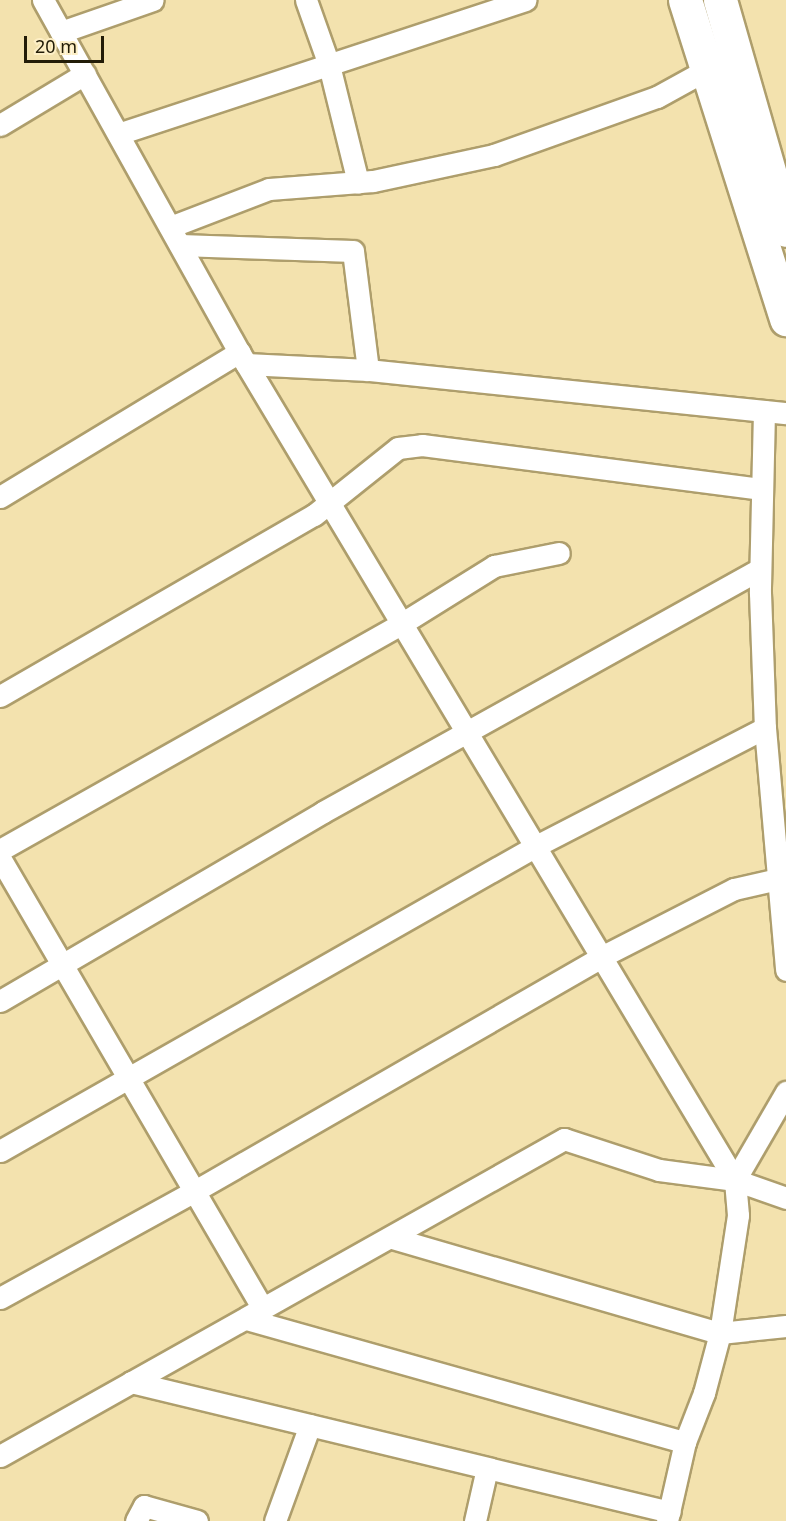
<!DOCTYPE html>
<html>
<head>
<meta charset="utf-8">
<style>
  body { margin:0 }
  #map { position:relative; width:786px; height:1521px; overflow:hidden; background:#f3e2ae; font-family:"Noto Sans",sans-serif }
  div>[style] { position:absolute }
  [style*='--x'] { left:calc(var(--x)*1px); top:calc(var(--y)*1px); width:calc(var(--w)*1px); rotate:calc(var(--a)*1deg) }
  .roads { filter:drop-shadow(2px 0 #ae9e6c) drop-shadow(-2px 0 #ae9e6c) drop-shadow(0 2px #ae9e6c) drop-shadow(0 -2px #ae9e6c) }
  .minor>* { height:21px; margin:-10.5px; padding:0 10.5px; transform-origin:10.5px; border-radius:10.5px; background:#fff }
  .primary>* { height:33px; margin:-16.5px; padding:0 16.5px; transform-origin:16.5px; border-radius:16.5px; background:#fff }
  span { translate:-50% -50%; white-space:nowrap; text-align:center; line-height:1.15; -webkit-text-stroke:5px #fdefc6; paint-order:stroke }
  .scale { position:absolute; left:24px; top:36px; width:80px; height:27px; box-sizing:border-box; border:3px solid #221c08; border-top:0; padding-left:8px; font-size:18px; line-height:21px; white-space:nowrap; color:#221c08; -webkit-text-stroke:4px #fdefc6; paint-order:stroke }
</style>
</head>
<body>
<div id="map">
  <div class="roads">
    <div class="minor">
      <i style="--x:306;--y:0;--w:69;--a:70.5"></i>
      <i style="--x:329;--y:65;--w:121;--a:76.1"></i>
      <i style="--x:61;--y:32;--w:97;--a:-19.2"></i>
      <i style="--x:0;--y:125;--w:99;--a:-31"></i>
      <i style="--x:118;--y:134;--w:429;--a:-18.2"></i>
      <i style="--x:170;--y:227;--w:106;--a:-21"></i>
      <i style="--x:269;--y:189;--w:104;--a:-4.4"></i>
      <i style="--x:373;--y:181;--w:124;--a:-12.1"></i>
      <i style="--x:494;--y:155;--w:173;--a:-19.6"></i>
      <i style="--x:657;--y:97;--w:58;--a:-28.8"></i>
      <i style="--x:180;--y:245;--w:173;--a:2"></i>
      <i style="--x:353;--y:251;--w:120;--a:82.8"></i>
      <i style="--x:239;--y:352;--w:965;--a:59.08"></i>
      <i style="--x:246;--y:364;--w:122;--a:2.8"></i>
      <i style="--x:368;--y:370;--w:420;--a:5.9"></i>
      <i style="--x:764;--y:411;--w:182;--a:91.3"></i>
      <i style="--x:760;--y:593;--w:135;--a:87.9"></i>
      <i style="--x:765;--y:728;--w:243;--a:85"></i>
      <i style="--x:0;--y:497;--w:280;--a:-31.2"></i>
      <i style="--x:239;--y:352;--w:403;--a:-119.1"></i>
      <i style="--x:0;--y:696;--w:362;--a:-30"></i>
      <i style="--x:314;--y:515;--w:107;--a:-38.6"></i>
      <i style="--x:398;--y:448;--w:24;--a:-7"></i>
      <i style="--x:422;--y:445;--w:343;--a:7.4"></i>
      <i style="--x:0;--y:850;--w:460;--a:-29.4"></i>
      <i style="--x:401;--y:624;--w:110;--a:-31.9"></i>
      <i style="--x:494;--y:566;--w:66;--a:-11.3"></i>
      <i style="--x:0;--y:858;--w:522;--a:59.75"></i>
      <i style="--x:0;--y:1001;--w:374;--a:-30.3"></i>
      <i style="--x:323;--y:812;--w:500;--a:-29.08"></i>
      <i style="--x:0;--y:1151;--w:614;--a:-29.65"></i>
      <i style="--x:534;--y:847;--w:260;--a:-27.3"></i>
      <i style="--x:392;--y:1238;--w:341;--a:16.2"></i>
      <i style="--x:720;--y:1333;--w:66;--a:-6.1"></i>
      <i style="--x:0;--y:1298;--w:220;--a:-28.8"></i>
      <i style="--x:193;--y:1192;--w:471;--a:-29.9"></i>
      <i style="--x:601;--y:957;--w:149;--a:-27.1"></i>
      <i style="--x:734;--y:889;--w:45;--a:-12.8"></i>
      <i style="--x:246;--y:1319;--w:456;--a:15.7"></i>
      <i style="--x:131;--y:1382;--w:554;--a:13.56"></i>
      <i style="--x:0;--y:1456;--w:647;--a:-29.34"></i>
      <i style="--x:564;--y:1139;--w:100;--a:18.1"></i>
      <i style="--x:659;--y:1170;--w:77;--a:7.5"></i>
      <i style="--x:735;--y:1180;--w:54;--a:19.4"></i>
      <i style="--x:136;--y:1521;--w:17;--a:-62"></i>
      <i style="--x:144;--y:1506;--w:55;--a:15.8"></i>
      <i style="--x:275;--y:1521;--w:102;--a:-70"></i>
      <i style="--x:475;--y:1521;--w:54;--a:-77.2"></i>
      <i style="--x:667;--y:1521;--w:81;--a:-77.2"></i>
      <i style="--x:685;--y:1442;--w:53;--a:-68.8"></i>
      <i style="--x:704;--y:1393;--w:62;--a:-75.1"></i>
      <i style="--x:720;--y:1333;--w:119;--a:-81.3"></i>
      <i style="--x:738;--y:1215;--w:35;--a:-95"></i>
      <i style="--x:735;--y:1180;--w:102;--a:-59.9"></i>
    </div>
    <div class="primary">
      <i style="--x:685;--y:0;--w:335;--a:72.4"></i>
      <i style="--x:720;--y:0;--w:239;--a:74"></i>
    </div>
  </div>
  <div class="scale">20 m</div>
</div>
</body>
</html>
